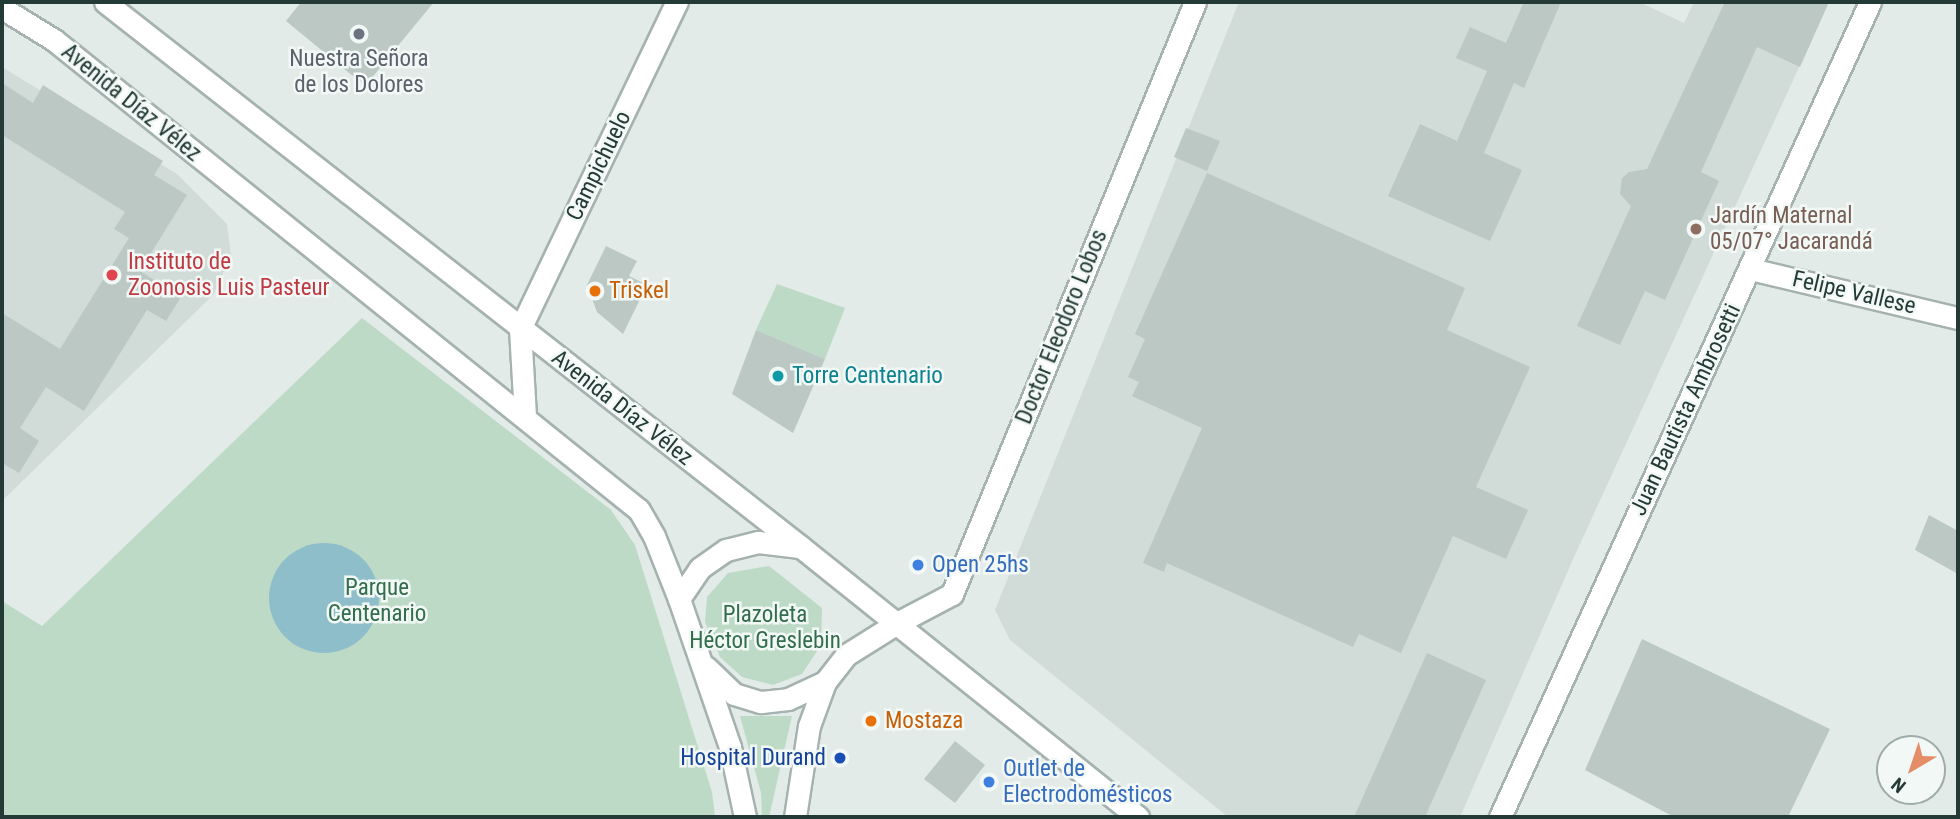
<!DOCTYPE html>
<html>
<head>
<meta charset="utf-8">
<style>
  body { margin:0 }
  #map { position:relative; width:1960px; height:819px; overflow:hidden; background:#e2ebe8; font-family:"Roboto Condensed",sans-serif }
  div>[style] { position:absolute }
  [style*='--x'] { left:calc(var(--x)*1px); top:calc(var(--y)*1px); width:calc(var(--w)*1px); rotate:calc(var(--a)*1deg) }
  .built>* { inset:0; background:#d1dbd7 }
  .green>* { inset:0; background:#bddac7 }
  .water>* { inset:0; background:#8fbecb }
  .round { border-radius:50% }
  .building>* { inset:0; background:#bbc8c4 }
  .roads { filter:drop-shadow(2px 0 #a5b2af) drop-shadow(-2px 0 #a5b2af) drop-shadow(0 2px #a5b2af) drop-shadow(0 -2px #a5b2af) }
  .minor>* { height:21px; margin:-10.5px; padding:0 10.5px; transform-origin:10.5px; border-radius:10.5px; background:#fff }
  .secondary>* { height:21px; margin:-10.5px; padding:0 10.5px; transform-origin:10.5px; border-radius:10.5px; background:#fff }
  .dots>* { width:19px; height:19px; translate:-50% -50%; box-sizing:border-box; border:4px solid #f2f8f5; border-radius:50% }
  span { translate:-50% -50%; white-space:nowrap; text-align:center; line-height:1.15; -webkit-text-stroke:5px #f2f8f5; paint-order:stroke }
  .worship-label { font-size:23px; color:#5b616d }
  .street-label { font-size:23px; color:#243a36 }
  .education-label { font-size:23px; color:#785e54 }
  .left { translate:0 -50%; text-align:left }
  .health-label { font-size:23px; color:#be3a42 }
  .food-label { font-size:23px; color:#c56008 }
  .culture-label { font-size:23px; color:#0d838f }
  .shop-label { font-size:23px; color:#366cbe }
  .park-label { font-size:23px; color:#326d4c }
  .transit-label { font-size:23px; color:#164399 }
  .right { translate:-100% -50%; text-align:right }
  .frame { position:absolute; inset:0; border:4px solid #243a36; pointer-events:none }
  .north { position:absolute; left:1876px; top:735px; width:70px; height:70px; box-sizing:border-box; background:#f2f8f5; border:2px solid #a0aca9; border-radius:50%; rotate:219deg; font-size:19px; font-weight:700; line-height:28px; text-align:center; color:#243a36 }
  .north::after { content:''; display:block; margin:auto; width:24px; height:32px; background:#e58d66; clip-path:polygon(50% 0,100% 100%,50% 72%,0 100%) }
</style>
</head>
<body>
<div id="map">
  <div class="built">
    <i style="clip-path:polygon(1239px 2px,1639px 2px,1684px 23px,1694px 2px,1829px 2px,1574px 557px,1460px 817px,1228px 817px,1010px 640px,995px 610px)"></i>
    <i style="clip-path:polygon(2px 67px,177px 174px,227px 224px,231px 256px,213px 295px,2px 501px)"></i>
  </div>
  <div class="green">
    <i style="clip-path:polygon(777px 284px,845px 308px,825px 359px,756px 330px)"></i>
    <i style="clip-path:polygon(362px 318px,611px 510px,635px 545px,712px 792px,715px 817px,2px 817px,2px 601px,42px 626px)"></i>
    <i style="clip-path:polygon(769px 566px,822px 608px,821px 645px,802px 674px,773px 685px,742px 677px,720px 657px,705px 622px,707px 597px,728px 573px)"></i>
    <i style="clip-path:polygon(740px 716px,792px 716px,769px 817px,762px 817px,761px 793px)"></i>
  </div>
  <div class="water">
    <i class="round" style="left:269px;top:543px;width:110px;height:110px"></i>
  </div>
  <div class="building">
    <i style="clip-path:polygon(301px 2px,434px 2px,365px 86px,286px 21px)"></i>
    <i style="clip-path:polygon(1524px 2px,1561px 2px,1524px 88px,1514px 83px,1484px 153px,1522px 170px,1490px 241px,1388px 196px,1420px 124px,1457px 141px,1487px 71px,1456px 58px,1470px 27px,1506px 43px)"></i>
    <i style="clip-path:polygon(1725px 2px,1829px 2px,1800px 67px,1757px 47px,1701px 172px,1719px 181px,1665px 300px,1645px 291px,1620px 345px,1577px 326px,1631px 206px,1620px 194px,1622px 178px,1629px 172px,1647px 169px)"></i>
    <i style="clip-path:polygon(2px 83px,33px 103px,43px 85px,163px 161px,154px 175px,187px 195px,140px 271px,181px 297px,166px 321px,147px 310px,84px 411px,46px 387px,20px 428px,39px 441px,19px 473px,2px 463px,2px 313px,60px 349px,129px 238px,114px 229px,125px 212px,2px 135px)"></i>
    <i style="clip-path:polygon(1186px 128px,1220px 141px,1207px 171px,1174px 157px)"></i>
    <i style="clip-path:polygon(1207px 173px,1465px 288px,1447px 330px,1530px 367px,1476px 487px,1528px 510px,1506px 559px,1453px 536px,1401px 653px,1359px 634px,1353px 647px,1167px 563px,1164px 572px,1143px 563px,1202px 428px,1132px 396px,1139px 382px,1128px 377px,1145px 339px,1135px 334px)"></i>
    <i style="clip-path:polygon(606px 246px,637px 261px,629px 276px,647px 285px,623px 334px,597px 312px,587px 285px)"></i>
    <i style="clip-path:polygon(756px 330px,825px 359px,793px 433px,732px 394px)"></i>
    <i style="clip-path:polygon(1929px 515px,1958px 531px,1958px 574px,1915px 550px)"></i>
    <i style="clip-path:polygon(1642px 639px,1830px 729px,1788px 817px,1674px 817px,1585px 770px)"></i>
    <i style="clip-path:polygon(1427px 653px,1486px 680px,1425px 817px,1354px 817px)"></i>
    <i style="clip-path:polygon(955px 741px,985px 765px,955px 803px,924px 779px)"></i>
  </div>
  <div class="roads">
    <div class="minor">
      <i style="--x:1750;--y:269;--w:214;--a:13.3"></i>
      <i style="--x:520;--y:329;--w:363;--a:-64.4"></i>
      <i style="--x:897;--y:623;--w:62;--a:-27.8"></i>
      <i style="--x:952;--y:594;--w:640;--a:-67.68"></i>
      <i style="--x:1500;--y:817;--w:895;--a:-65.58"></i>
    </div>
    <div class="secondary">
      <i style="--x:105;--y:2;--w:884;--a:38.06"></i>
      <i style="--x:801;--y:547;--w:432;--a:38.7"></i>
      <i style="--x:2;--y:8;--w:61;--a:31.6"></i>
      <i style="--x:54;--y:40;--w:750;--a:38.78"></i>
      <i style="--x:639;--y:510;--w:30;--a:60"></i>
      <i style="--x:654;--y:536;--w:68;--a:68.4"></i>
      <i style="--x:679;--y:599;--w:157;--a:71"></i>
      <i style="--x:730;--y:747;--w:72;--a:77.9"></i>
      <i style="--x:520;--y:329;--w:87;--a:86.7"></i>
      <i style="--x:679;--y:599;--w:37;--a:-56"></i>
      <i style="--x:700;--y:568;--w:32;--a:-35"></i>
      <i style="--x:726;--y:550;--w:33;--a:-14"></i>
      <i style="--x:758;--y:542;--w:42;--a:6.8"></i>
      <i style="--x:706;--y:667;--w:39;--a:44"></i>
      <i style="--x:734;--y:694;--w:28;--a:17"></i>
      <i style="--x:761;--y:702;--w:27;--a:-6"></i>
      <i style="--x:788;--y:699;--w:41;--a:-24.7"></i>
      <i style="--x:795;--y:817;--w:92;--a:-81.3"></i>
      <i style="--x:809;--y:726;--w:47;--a:-70"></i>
      <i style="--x:825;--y:682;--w:34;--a:-52"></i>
      <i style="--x:846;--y:655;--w:60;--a:-32.1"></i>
    </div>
  </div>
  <div class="dots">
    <i style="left:359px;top:34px;background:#6b7280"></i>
    <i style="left:1696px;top:229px;background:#8d6e63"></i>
    <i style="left:112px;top:275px;background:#e0444e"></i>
    <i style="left:595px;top:291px;background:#e8710a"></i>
    <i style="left:778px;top:376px;background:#0f9aa8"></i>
    <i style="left:918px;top:565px;background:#3f7fe0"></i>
    <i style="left:871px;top:721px;background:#e8710a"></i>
    <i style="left:840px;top:758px;background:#1a4fb4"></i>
    <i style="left:989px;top:782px;background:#3f7fe0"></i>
  </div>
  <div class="worship-label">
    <span style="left:359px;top:72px">Nuestra Señora<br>de los Dolores</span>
  </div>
  <div class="street-label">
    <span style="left:131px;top:103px;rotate:39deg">Avenida Díaz Vélez</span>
    <span style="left:599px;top:166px;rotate:-64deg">Campichuelo</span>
    <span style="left:1854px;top:293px;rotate:13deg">Felipe Vallese</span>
    <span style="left:1062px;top:327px;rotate:-68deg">Doctor Eleodoro Lobos</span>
    <span style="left:622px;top:408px;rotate:38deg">Avenida Díaz Vélez</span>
    <span style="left:1686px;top:410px;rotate:-65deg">Juan Bautista Ambrosetti</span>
  </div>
  <div class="education-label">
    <span class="left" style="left:1710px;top:229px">Jardín Maternal<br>05/07° Jacarandá</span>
  </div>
  <div class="health-label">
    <span class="left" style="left:128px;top:275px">Instituto de<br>Zoonosis Luis Pasteur</span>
  </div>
  <div class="food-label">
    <span class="left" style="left:609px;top:291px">Triskel</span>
    <span class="left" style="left:885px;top:721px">Mostaza</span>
  </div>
  <div class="culture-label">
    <span class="left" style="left:792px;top:376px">Torre Centenario</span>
  </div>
  <div class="shop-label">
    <span class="left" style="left:932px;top:565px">Open 25hs</span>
    <span class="left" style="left:1003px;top:782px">Outlet de<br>Electrodomésticos</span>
  </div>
  <div class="park-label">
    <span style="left:377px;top:601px">Parque<br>Centenario</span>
    <span style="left:765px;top:628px">Plazoleta<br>Héctor Greslebin</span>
  </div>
  <div class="transit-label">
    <span class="right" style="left:826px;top:758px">Hospital Durand</span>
  </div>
  <div class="frame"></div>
  <div class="north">N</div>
</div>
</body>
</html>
